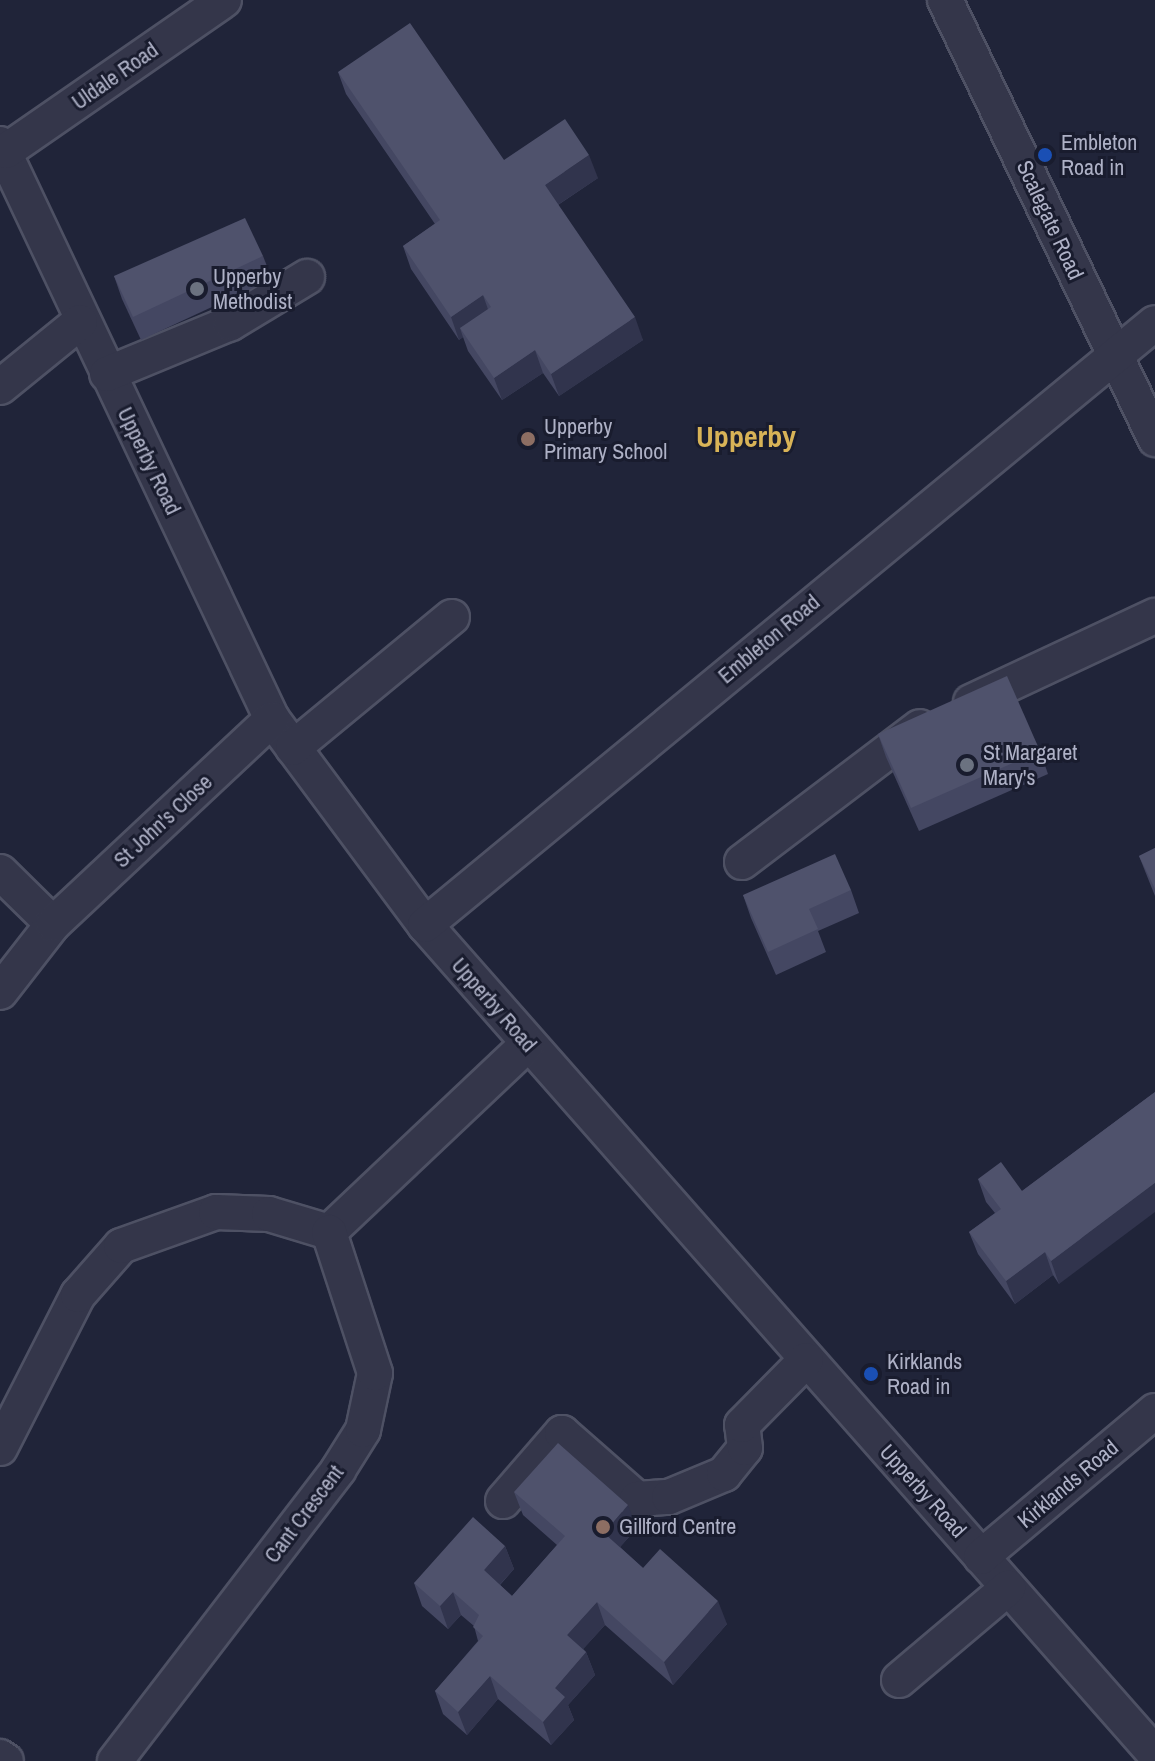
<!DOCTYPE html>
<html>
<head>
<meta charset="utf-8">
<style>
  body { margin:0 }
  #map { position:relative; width:1155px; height:1761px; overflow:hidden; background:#202439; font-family:"Archivo Narrow",sans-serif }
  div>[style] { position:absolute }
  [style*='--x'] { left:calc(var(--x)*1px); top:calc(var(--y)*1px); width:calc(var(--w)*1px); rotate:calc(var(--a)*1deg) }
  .roads { filter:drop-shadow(2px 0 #4e5164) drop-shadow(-2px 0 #4e5164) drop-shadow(0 2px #4e5164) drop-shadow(0 -2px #4e5164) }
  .minor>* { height:34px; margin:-17px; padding:0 17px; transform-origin:17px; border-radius:17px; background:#34364a }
  .wall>* { inset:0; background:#444762 }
  .shaded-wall>* { inset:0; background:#31344d }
  .building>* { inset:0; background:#4f526c }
  .dots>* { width:22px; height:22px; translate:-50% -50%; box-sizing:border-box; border:4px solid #191c2e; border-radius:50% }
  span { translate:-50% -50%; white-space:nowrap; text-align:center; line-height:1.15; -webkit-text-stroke:6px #191c2e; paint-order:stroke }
  .street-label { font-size:22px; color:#aeb1c6 }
  .poi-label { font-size:22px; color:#aeb1c6 }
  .left { translate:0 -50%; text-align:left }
  .district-label { font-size:30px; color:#d8b357; font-weight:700 }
</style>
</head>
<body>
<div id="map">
  <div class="roads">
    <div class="minor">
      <i style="--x:945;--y:0;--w:487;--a:64.4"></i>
      <i style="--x:0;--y:144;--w:636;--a:64.68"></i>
      <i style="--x:272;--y:719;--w:257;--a:53.4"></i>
      <i style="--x:425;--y:925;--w:1105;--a:48.63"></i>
      <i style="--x:6;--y:151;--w:265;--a:-34.7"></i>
      <i style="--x:107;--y:374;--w:134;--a:-22.4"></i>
      <i style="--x:231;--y:323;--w:89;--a:-31.2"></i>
      <i style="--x:0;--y:387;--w:103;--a:-39.1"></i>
      <i style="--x:971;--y:702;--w:203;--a:-25.1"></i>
      <i style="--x:293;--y:748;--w:206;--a:-39.5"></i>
      <i style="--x:742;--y:862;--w:223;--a:-37.2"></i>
      <i style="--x:0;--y:872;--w:74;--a:44.5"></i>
      <i style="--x:425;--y:925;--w:946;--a:-39.51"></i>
      <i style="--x:0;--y:992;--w:86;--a:-52.1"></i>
      <i style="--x:53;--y:924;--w:300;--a:-43.1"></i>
      <i style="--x:329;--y:1232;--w:272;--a:-43.4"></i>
      <i style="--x:0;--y:1448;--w:172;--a:-63"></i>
      <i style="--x:78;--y:1295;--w:65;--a:-48.7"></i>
      <i style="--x:121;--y:1246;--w:101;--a:-19.7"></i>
      <i style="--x:216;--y:1212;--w:53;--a:2.2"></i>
      <i style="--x:269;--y:1214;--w:63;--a:16.7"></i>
      <i style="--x:503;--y:1501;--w:90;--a:-49.1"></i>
      <i style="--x:562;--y:1433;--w:100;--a:41.3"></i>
      <i style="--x:637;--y:1499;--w:32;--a:-4"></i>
      <i style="--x:669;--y:1497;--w:60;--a:-22.7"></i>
      <i style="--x:724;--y:1474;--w:33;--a:-51"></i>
      <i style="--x:745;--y:1448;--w:23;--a:-97"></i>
      <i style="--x:742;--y:1425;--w:91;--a:-45.4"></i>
      <i style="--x:981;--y:1557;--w:227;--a:-40"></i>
      <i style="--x:899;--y:1680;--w:143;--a:-40.2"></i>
      <i style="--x:0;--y:1757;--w:7;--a:34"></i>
      <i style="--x:115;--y:1761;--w:367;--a:-52.5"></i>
      <i style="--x:338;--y:1470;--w:47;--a:-58"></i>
      <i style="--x:363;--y:1430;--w:58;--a:-78.1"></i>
      <i style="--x:375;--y:1373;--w:148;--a:-108.1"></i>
    </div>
  </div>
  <div class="wall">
    <i style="clip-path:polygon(338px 72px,504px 160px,598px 178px,558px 205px,643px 340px,559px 396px,543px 373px,502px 400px,468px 351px,463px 337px,459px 340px,411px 269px,403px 246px,435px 224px,346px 94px)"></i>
    <i style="clip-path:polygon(263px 256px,272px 279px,141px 340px,122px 299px,114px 276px)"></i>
    <i style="clip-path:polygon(878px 734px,1040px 751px,1048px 774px,919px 831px,886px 757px)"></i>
    <i style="clip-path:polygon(1155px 848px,1155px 896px,1139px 856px)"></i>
    <i style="clip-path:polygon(851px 890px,859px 913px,818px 931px,826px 952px,776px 975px,751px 918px,743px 895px)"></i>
    <i style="clip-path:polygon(1155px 1092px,1059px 1284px,1053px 1275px,1015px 1304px,978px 1254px,969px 1232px,995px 1213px,986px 1202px,978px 1179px,1022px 1191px)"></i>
    <i style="clip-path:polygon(514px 1492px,637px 1528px,620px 1547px,643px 1568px,727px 1624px,673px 1685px,605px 1625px,583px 1649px,586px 1652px,595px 1675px,568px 1705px,574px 1720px,551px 1745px,498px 1699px,467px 1735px,443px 1714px,435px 1691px,478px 1641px,474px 1626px,461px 1615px,448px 1629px,422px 1606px,414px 1583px,505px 1546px,514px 1569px,500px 1585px,512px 1596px,557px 1545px,523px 1515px)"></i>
  </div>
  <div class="shaded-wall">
    <i style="clip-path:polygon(589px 155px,598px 178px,553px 208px,545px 185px)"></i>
    <i style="clip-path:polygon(483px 295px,491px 318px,460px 328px,463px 337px,459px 340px,451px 317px)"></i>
    <i style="clip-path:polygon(635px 317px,643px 340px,559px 396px,551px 374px)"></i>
    <i style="clip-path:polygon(535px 350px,543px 373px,502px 400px,494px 378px)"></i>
    <i style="clip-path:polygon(1155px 1183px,1155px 1212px,1059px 1284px,1051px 1261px)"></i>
    <i style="clip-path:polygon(1045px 1252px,1053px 1275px,1015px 1304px,1006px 1281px)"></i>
    <i style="clip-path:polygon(628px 1505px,637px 1528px,612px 1556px,604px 1533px)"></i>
    <i style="clip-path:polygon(505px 1546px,514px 1569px,492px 1593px,484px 1570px)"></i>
    <i style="clip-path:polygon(453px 1592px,461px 1615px,448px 1629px,440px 1606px)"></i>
    <i style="clip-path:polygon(718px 1601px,727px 1624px,673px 1685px,664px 1662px)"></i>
    <i style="clip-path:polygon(597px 1602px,605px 1625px,575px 1658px,567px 1635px)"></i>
    <i style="clip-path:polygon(586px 1652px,595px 1675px,568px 1705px,574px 1720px,551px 1745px,543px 1722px,555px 1688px)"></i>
    <i style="clip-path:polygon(490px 1676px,498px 1699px,467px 1735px,458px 1712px)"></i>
  </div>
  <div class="building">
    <i style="clip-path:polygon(410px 23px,504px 160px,565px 119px,589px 155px,545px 185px,635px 317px,551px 374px,535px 350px,494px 378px,460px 328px,491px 307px,483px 295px,451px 317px,403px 246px,440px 220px,338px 72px)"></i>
    <i style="clip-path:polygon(245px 218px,263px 256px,133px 317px,114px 276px)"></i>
    <i style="clip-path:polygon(1007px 676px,1040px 751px,911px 808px,878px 734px)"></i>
    <i style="clip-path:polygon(1155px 848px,1155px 889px,1139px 856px)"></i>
    <i style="clip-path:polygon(835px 854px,851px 890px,809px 909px,818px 929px,768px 952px,743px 895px)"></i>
    <i style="clip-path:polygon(1155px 1092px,1155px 1183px,1051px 1261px,1045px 1252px,1006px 1281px,969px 1232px,1001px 1209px,978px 1179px,1001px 1162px,1022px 1191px)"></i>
    <i style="clip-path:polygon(558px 1443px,628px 1505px,604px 1533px,643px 1568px,660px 1549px,718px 1601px,664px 1662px,597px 1602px,567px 1635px,586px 1652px,555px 1688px,565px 1697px,543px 1722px,490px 1676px,458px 1712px,435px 1691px,483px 1636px,473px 1627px,479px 1615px,453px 1592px,440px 1606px,414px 1583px,473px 1517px,505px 1546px,484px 1570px,512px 1596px,565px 1536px,514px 1492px)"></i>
  </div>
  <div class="dots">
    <i style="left:1045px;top:155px;background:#1a4fb4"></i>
    <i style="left:197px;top:289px;background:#6b7280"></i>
    <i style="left:528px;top:439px;background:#8d6e63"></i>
    <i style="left:967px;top:765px;background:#6b7280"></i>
    <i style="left:871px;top:1374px;background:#1a4fb4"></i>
    <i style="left:603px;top:1527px;background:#8d6e63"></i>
  </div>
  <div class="street-label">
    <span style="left:115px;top:76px;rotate:-35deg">Uldale Road</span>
    <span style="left:1050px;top:220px;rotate:65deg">Scalegate Road</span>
    <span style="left:149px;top:461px;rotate:64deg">Upperby Road</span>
    <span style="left:769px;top:639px;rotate:-40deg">Embleton Road</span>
    <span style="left:163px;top:821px;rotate:-43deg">St John's Close</span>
    <span style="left:494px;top:1005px;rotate:49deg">Upperby Road</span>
    <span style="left:1068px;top:1484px;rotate:-40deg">Kirklands Road</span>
    <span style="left:923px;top:1491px;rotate:48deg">Upperby Road</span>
    <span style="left:304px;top:1514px;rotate:-53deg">Cant Crescent</span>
  </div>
  <div class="poi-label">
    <span class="left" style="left:1061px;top:155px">Embleton<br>Road in</span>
    <span class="left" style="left:213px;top:289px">Upperby<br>Methodist</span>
    <span class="left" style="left:544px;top:439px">Upperby<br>Primary School</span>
    <span class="left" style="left:983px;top:765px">St Margaret<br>Mary's</span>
    <span class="left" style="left:887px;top:1374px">Kirklands<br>Road in</span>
    <span class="left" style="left:619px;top:1527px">Gillford Centre</span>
  </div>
  <div class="district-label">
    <span style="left:746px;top:436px">Upperby</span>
  </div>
</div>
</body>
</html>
